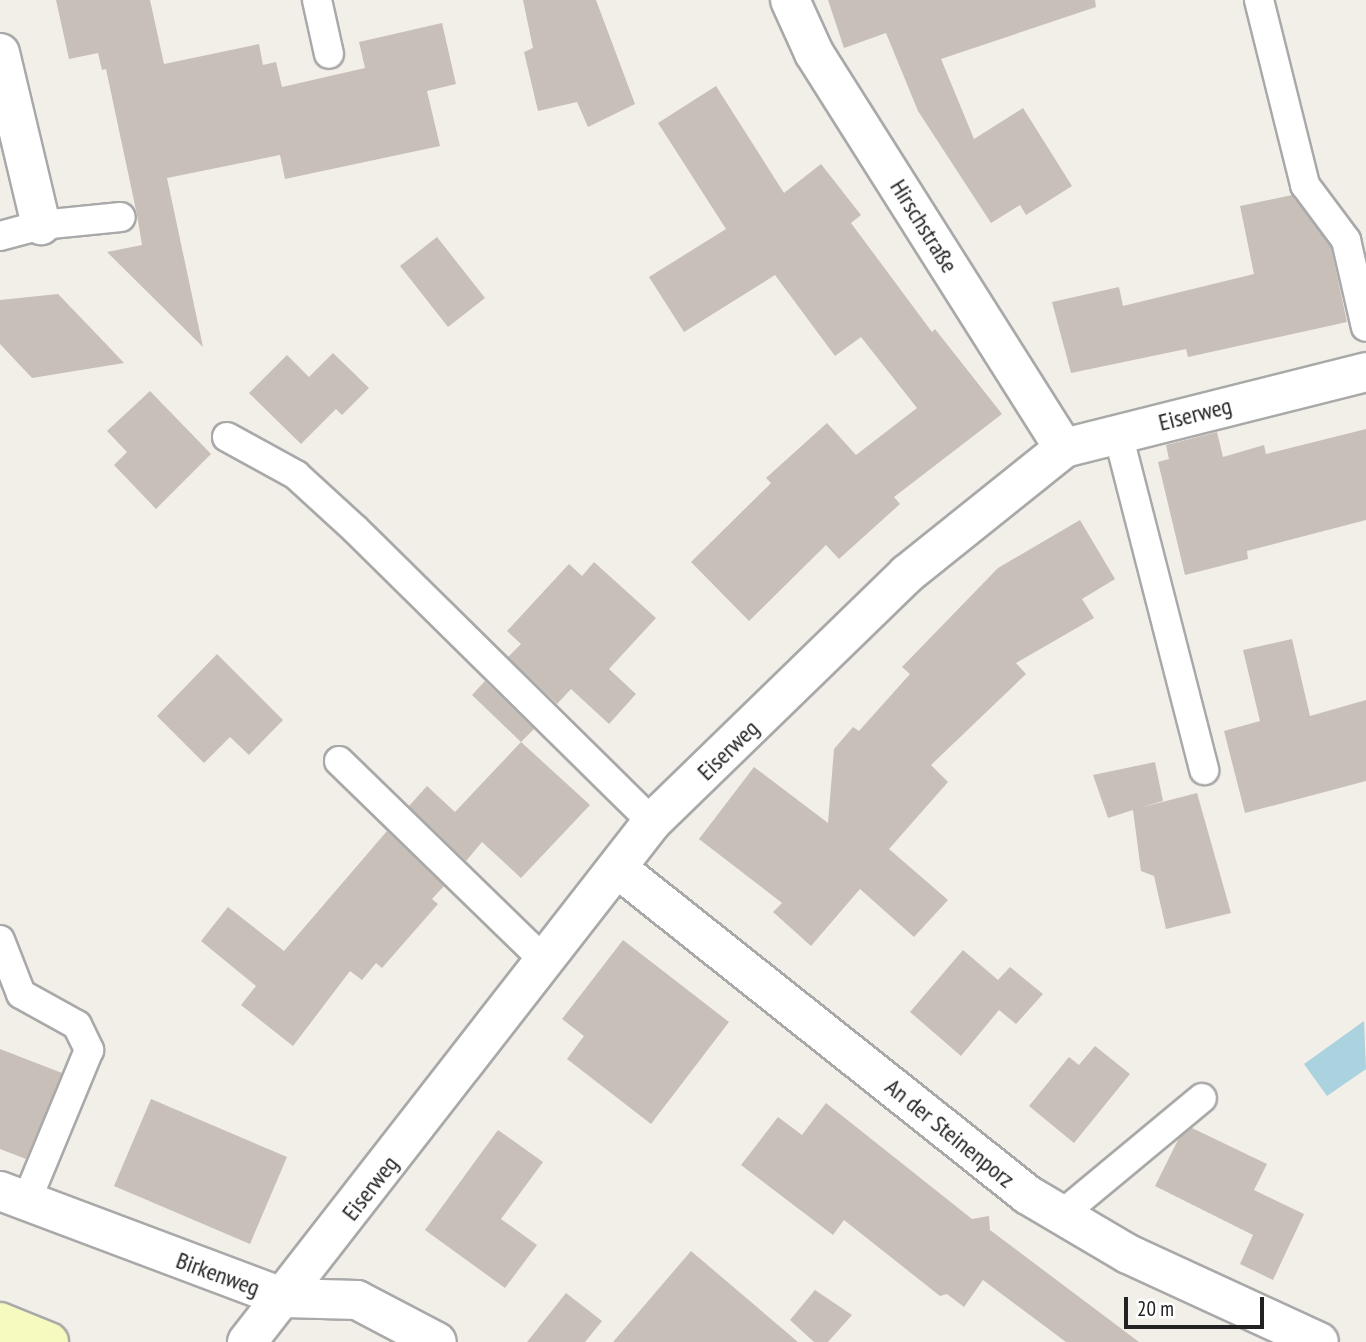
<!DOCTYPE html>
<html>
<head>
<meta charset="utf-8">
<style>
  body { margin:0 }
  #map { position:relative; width:1366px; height:1342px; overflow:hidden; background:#f2efe9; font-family:"PT Sans Narrow",sans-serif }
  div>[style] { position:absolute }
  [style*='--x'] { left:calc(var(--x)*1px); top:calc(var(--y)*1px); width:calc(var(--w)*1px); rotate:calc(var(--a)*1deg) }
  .water>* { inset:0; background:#aad3df }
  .building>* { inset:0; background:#c7bfb8 }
  .roads { filter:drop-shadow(2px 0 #a9a9a9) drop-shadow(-2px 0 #a9a9a9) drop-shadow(0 2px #a9a9a9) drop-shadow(0 -2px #a9a9a9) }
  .lane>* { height:28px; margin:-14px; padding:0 14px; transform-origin:14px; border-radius:14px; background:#fff }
  .street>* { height:38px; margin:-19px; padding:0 19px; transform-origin:19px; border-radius:19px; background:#fff }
  .secondary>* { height:38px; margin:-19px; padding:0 19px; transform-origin:19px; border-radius:19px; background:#f7fabf }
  span { translate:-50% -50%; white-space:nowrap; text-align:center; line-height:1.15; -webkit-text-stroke:5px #fff; paint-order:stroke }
  .street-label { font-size:24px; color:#222 }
  .scale { position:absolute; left:1124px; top:1297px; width:140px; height:32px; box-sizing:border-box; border:4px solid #222; border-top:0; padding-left:9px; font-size:21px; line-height:24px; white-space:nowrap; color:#222; -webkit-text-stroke:5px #fff; paint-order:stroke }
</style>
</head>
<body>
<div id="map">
  <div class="water">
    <i style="clip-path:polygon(1364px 1021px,1366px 1069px,1327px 1096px,1304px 1064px)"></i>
  </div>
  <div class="building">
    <i style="clip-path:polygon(56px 0,150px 0,164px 64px,259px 44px,263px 65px,276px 62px,282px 87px,365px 68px,359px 42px,442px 23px,456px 84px,427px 91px,440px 146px,285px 179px,280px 155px,167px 178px,203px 347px,107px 252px,142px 245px,137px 215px,106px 69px,102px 70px,98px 53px,69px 59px)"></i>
    <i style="clip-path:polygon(523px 0,596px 0,635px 104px,588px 127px,577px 102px,538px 111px,524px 52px,533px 48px)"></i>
    <i style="clip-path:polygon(828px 0,1095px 0,1096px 7px,941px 59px,974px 139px,1023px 108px,1072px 186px,1026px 215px,1020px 205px,991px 223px,918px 111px,886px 33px,844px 48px)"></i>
    <i style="clip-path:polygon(716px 86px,784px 193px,821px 164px,861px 215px,851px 223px,932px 332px,935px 329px,1002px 414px,894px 497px,900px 504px,839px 559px,826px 545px,749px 621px,691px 562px,771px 483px,766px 478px,827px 423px,856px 455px,917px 408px,861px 337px,835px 356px,775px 275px,684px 332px,649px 277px,726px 229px,658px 123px)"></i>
    <i style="clip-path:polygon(1292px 195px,1331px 247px,1347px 322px,1188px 357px,1186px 349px,1071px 373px,1052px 302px,1119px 287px,1123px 306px,1254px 274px,1240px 206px)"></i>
    <i style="clip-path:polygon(437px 237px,485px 298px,448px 327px,400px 266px)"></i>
    <i style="clip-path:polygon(58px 294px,107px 345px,124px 363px,32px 378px,0 344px,0 300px)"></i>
    <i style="clip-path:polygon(333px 353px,369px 388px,342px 415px,336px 409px,301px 444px,249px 393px,287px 355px,309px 377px)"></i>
    <i style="clip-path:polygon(150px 391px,211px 454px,156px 509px,114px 465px,127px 452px,107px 431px)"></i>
    <i style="clip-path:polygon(1366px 429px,1366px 520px,1247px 551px,1248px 559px,1185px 575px,1158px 462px,1169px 459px,1166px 445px,1217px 432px,1223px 457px,1264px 445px,1266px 454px)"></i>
    <i style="clip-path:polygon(1080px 520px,1115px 579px,1082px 599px,1094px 618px,1016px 663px,1026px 674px,931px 765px,948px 782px,889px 849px,948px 900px,914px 937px,860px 889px,811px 946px,773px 912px,782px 903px,699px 839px,754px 767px,828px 823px,834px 749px,853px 727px,859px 731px,910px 674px,902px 667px,998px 568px)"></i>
    <i style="clip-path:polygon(594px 562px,656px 618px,609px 669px,636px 694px,609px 724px,571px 689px,557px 704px,508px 657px,521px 644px,507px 631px,569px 564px,582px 576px)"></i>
    <i style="clip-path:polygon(1292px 639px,1310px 716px,1366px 700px,1366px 781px,1245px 813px,1224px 731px,1260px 721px,1243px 650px)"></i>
    <i style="clip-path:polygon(217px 654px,283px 720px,249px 755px,230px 737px,204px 763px,157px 716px)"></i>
    <i style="clip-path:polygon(485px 681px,534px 729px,521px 742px,472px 695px)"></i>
    <i style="clip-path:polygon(521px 742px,590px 805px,521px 878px,482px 842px,466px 861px,409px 806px,427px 786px,455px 812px)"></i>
    <i style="clip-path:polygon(1155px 762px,1163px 801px,1139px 808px,1197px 793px,1231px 913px,1166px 929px,1154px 876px,1141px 871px,1133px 810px,1108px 818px,1093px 775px)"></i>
    <i style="clip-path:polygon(387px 831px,444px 886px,432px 899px,438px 904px,382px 968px,376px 963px,362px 980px,350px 971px,293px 1046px,241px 1005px,256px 986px,201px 941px,228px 907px,284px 951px)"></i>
    <i style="clip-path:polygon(623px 940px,729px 1022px,651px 1124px,567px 1059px,584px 1036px,562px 1019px)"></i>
    <i style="clip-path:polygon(963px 950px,998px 980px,1010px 967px,1043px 994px,1016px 1024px,999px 1010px,961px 1056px,910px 1012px)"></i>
    <i style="clip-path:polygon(1095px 1046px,1130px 1074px,1074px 1143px,1029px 1106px,1069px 1057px,1079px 1065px)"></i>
    <i style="clip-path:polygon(0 1049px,62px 1073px,26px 1159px,0 1149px)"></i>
    <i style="clip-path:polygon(151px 1099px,287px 1157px,250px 1244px,114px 1186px)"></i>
    <i style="clip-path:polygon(826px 1103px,972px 1219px,989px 1216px,990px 1230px,1139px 1342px,1066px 1342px,983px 1280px,964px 1307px,947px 1294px,940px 1296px,844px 1220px,833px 1235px,741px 1165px,778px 1117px,802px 1135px)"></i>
    <i style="clip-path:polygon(1192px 1128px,1267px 1164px,1254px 1190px,1304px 1214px,1273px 1280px,1240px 1264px,1253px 1235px,1155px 1186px,1179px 1138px)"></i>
    <i style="clip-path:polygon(498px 1130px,543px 1162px,501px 1219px,537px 1245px,505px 1288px,425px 1230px)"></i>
    <i style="clip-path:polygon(691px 1251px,798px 1342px,613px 1342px)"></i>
    <i style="clip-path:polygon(815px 1290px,852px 1315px,828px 1342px,814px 1342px,790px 1320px)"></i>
    <i style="clip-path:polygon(566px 1293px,602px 1321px,585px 1342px,527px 1342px)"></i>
  </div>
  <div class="roads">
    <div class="lane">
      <i style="--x:317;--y:0;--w:55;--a:77.5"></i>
      <i style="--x:1259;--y:0;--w:191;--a:76"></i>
      <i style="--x:1305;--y:185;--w:69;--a:53.3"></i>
      <i style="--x:1346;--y:240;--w:89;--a:77.1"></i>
      <i style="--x:0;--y:236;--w:42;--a:-15"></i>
      <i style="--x:41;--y:225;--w:80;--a:-5.7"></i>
      <i style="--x:1118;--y:434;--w:347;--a:75.6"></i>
      <i style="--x:227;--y:437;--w:79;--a:28.8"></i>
      <i style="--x:296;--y:475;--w:80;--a:42.5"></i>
      <i style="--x:355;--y:529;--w:417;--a:44.6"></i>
      <i style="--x:339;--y:761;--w:287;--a:44.2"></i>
      <i style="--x:0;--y:940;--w:58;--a:68.7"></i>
      <i style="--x:21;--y:994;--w:64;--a:29"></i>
      <i style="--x:77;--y:1025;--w:28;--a:64"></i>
      <i style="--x:89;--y:1050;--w:165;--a:112.5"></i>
      <i style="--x:1061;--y:1215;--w:183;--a:-39.7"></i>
    </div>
    <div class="street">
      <i style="--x:790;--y:0;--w:58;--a:65.6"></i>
      <i style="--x:814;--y:53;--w:467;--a:57.7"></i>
      <i style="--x:0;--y:53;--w:177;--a:76.6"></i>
      <i style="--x:617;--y:868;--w:525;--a:38.51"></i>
      <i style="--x:1028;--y:1195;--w:116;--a:30.5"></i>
      <i style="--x:1128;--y:1254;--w:210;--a:24.7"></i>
      <i style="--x:0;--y:1191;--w:304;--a:20.6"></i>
      <i style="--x:285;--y:1298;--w:72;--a:1.6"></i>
      <i style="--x:357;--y:1300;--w:90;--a:27.7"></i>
      <i style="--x:247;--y:1342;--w:659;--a:-52.09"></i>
      <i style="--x:652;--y:822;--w:356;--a:-44.2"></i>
      <i style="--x:907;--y:574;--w:201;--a:-38.7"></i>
      <i style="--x:1064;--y:448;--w:311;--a:-14.1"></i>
    </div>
    <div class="secondary">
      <i style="--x:0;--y:1322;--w:53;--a:22.2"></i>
    </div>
  </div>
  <div class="street-label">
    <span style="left:924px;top:226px;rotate:58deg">Hirschstraße</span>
    <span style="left:1195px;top:414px;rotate:-14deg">Eiserweg</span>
    <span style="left:728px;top:750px;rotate:-44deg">Eiserweg</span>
    <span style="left:950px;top:1133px;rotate:39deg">An der Steinenporz</span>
    <span style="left:370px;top:1188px;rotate:-52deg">Eiserweg</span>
    <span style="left:218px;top:1274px;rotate:20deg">Birkenweg</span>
  </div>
  <div class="scale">20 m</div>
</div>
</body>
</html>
